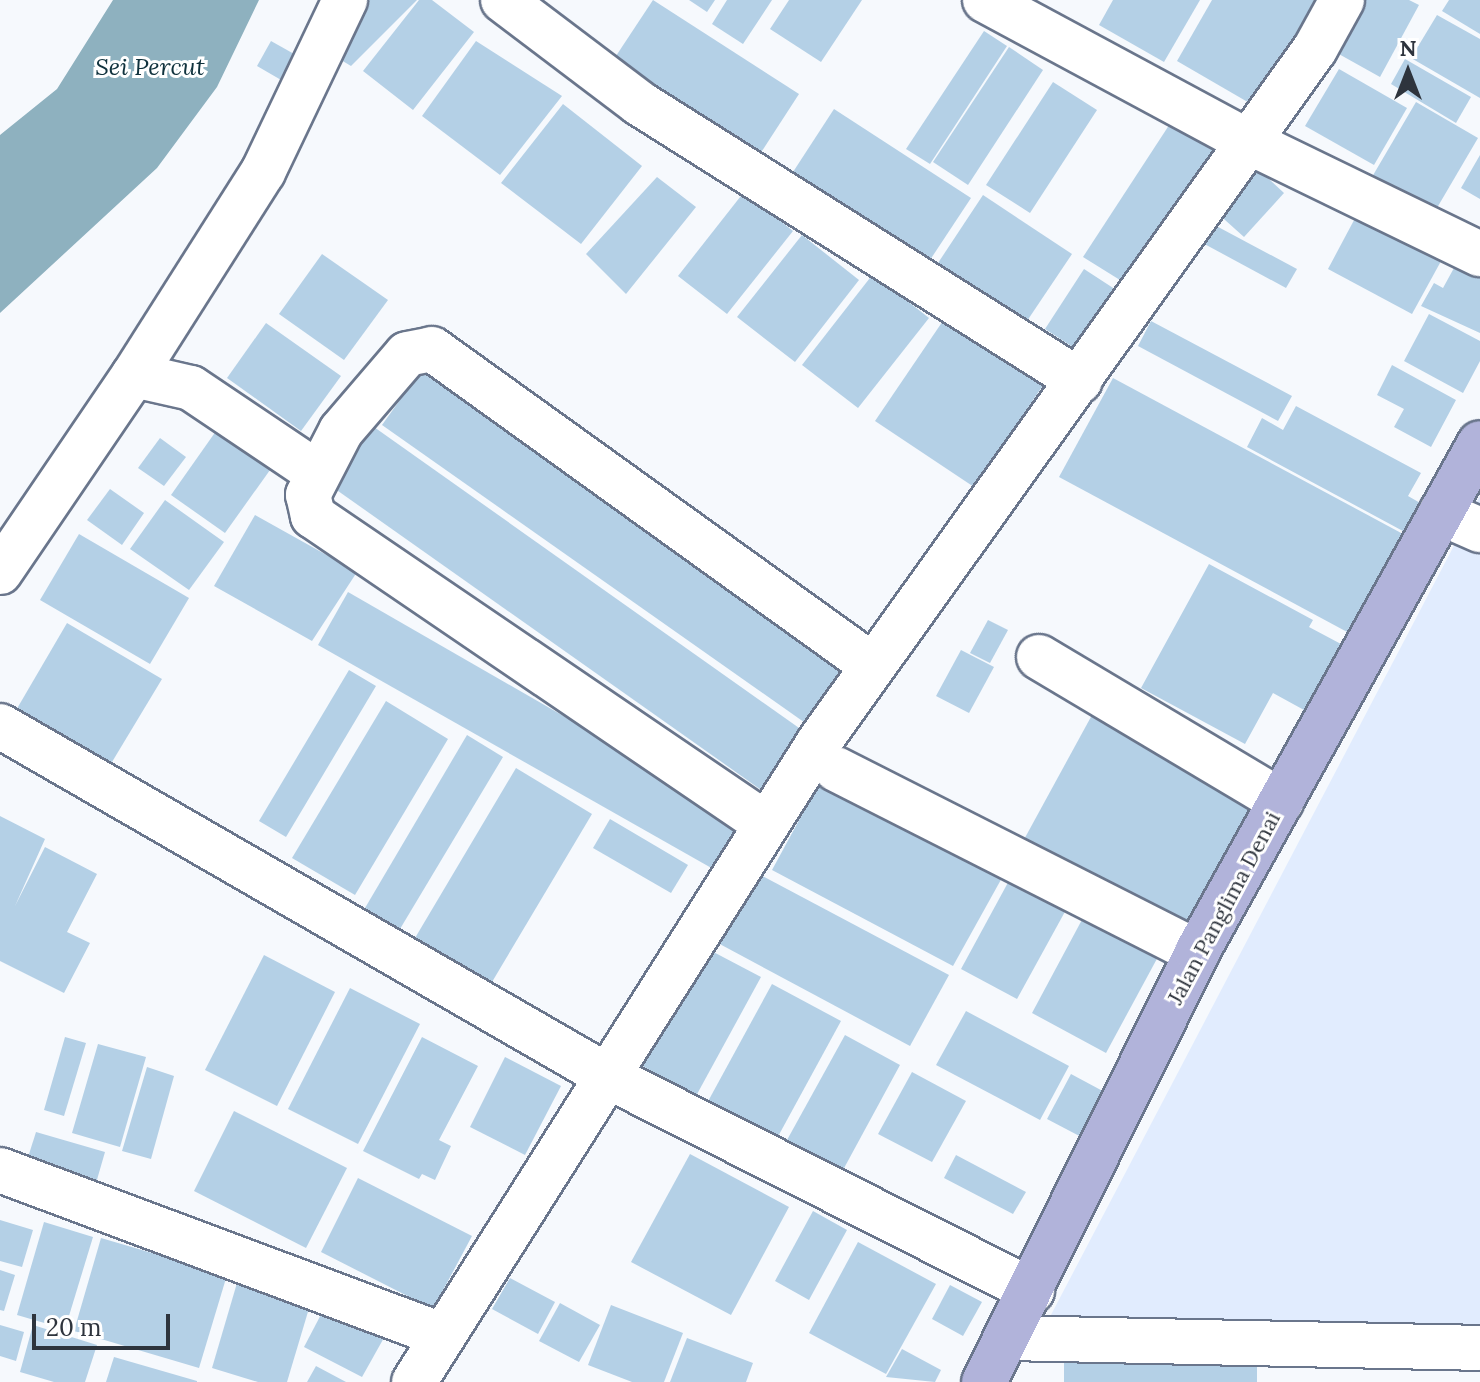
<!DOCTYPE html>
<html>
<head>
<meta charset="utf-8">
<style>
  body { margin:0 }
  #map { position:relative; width:1480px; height:1382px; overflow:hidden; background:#f6f9fd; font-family:Lora,serif }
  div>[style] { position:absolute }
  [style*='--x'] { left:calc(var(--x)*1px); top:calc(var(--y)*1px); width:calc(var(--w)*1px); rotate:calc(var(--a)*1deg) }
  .built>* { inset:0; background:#e1ecfe }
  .water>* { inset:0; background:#8eb1bf }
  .building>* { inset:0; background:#b4d0e6 }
  .roads { filter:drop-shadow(2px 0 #6a768c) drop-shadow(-2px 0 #6a768c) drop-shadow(0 2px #6a768c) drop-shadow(0 -2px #6a768c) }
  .minor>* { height:44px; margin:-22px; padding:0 22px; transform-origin:22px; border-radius:22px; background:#fff }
  .major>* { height:44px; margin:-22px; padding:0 22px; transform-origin:22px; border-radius:22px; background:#b1b3da }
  span { translate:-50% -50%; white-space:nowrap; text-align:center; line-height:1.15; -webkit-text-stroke:6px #fff; paint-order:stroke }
  .street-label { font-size:22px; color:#2e343d }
  .water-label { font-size:24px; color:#10323d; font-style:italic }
  .north { position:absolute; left:1368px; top:32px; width:80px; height:80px; -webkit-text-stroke:6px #fff; paint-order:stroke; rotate:0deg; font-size:22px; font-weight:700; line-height:32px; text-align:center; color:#2e343d }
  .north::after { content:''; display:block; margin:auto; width:28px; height:36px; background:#2e343d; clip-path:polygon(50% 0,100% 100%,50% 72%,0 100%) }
  .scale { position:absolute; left:32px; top:1314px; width:138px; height:36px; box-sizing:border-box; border:4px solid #2e343d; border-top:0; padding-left:10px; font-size:24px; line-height:28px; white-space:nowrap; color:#2e343d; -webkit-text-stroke:6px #fff; paint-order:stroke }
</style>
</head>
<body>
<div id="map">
  <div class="built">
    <i style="clip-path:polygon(1480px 496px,1480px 1338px,1042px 1332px)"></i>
  </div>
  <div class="water">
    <i style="clip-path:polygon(113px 0,259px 0,217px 87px,157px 168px,0 313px,0 135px,57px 89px)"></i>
  </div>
  <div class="building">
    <i style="clip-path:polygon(361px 0,417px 0,351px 66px,331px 54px)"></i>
    <i style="clip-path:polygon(419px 0,432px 0,474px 32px,413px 110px,363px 71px)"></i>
    <i style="clip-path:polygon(653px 0,799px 94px,760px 154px,612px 62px)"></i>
    <i style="clip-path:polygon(689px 0,715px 0,707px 12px)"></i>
    <i style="clip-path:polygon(727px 0,772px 0,743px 44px,712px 24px)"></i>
    <i style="clip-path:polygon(789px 0,862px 0,821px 62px,770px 29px)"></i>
    <i style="clip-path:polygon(1113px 0,1200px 0,1164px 62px,1099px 25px)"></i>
    <i style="clip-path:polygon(1212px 0,1321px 0,1258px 108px,1177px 61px)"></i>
    <i style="clip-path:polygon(1366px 0,1409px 0,1419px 5px,1380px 77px,1337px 53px)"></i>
    <i style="clip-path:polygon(1449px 0,1480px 0,1480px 34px,1442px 11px)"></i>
    <i style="clip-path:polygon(1437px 15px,1480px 39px,1480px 98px,1411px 58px)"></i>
    <i style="clip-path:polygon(984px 31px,1007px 46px,930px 164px,906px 149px)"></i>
    <i style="clip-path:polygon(271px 41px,303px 59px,288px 84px,257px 66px)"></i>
    <i style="clip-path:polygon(476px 41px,562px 96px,500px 175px,422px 116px)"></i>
    <i style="clip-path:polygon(1009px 47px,1043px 70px,968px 185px,933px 162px)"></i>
    <i style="clip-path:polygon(1405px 59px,1471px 97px,1456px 123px,1391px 84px)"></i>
    <i style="clip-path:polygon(1339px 69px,1407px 108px,1374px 165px,1305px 126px)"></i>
    <i style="clip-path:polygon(1053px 82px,1097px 110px,1030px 213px,986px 185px)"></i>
    <i style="clip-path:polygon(1416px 102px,1478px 138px,1434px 213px,1372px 177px)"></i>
    <i style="clip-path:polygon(563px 104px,642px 166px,581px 244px,501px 183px)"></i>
    <i style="clip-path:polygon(834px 109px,971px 198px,930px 260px,793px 172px)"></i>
    <i style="clip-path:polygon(1177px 113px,1230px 146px,1136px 290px,1083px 257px)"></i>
    <i style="clip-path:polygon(1480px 155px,1480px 199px,1461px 188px)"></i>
    <i style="clip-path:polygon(1256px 167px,1284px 193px,1244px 237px,1215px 211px)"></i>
    <i style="clip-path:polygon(657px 177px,696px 207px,626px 294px,586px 254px)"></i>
    <i style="clip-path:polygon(744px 192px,793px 231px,727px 314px,678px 276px)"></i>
    <i style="clip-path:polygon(983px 195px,1072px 254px,1027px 321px,938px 263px)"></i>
    <i style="clip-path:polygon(1361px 207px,1446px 252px,1412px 314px,1328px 269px)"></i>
    <i style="clip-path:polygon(1207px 221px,1297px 269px,1286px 288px,1197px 240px)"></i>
    <i style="clip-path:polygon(802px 235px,859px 280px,795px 362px,737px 317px)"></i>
    <i style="clip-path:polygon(322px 254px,388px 300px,344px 360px,279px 314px)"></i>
    <i style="clip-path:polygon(1460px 257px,1480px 268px,1480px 333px,1421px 306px,1434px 283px,1443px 288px)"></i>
    <i style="clip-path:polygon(1084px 269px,1127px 297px,1088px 357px,1045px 329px)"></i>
    <i style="clip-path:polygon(873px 274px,929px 318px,858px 408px,802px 365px)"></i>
    <i style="clip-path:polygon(949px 312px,1048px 378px,974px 487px,875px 421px)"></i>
    <i style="clip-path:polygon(1429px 314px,1480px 341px,1480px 361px,1463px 393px,1404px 361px)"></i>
    <i style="clip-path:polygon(1151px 321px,1292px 396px,1278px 421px,1138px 346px)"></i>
    <i style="clip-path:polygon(266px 323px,341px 376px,301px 431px,227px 378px)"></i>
    <i style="clip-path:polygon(425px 365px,860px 673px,818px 732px,382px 425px)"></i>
    <i style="clip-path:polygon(1392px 365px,1456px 400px,1431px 447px,1394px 427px,1404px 409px,1377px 395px)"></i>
    <i style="clip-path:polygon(1113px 378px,1403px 534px,1349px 633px,1059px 477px)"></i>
    <i style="clip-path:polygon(1296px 406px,1421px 473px,1408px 496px,1429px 508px,1414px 537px,1247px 447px,1262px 418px,1283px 430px)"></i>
    <i style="clip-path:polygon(221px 424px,275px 463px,225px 533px,171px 495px)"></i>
    <i style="clip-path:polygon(374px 427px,809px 735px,767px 794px,331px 486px)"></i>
    <i style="clip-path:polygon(160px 438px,186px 457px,164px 486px,138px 468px)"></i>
    <i style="clip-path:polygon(110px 489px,144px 513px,122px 545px,87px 520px)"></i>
    <i style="clip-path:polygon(165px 500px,224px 542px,189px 590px,130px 549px)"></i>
    <i style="clip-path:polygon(255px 515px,357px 572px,312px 641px,214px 586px)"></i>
    <i style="clip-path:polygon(79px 534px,189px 598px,150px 664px,40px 600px)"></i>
    <i style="clip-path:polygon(1209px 564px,1313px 620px,1309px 627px,1341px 644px,1304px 710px,1273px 693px,1245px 744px,1141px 688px)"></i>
    <i style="clip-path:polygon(348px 592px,751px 824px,722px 874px,318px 645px)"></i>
    <i style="clip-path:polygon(988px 620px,1008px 630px,990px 663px,970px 653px)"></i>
    <i style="clip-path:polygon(67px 623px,162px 679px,109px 767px,15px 712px)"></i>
    <i style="clip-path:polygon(961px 650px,994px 667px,969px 713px,936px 696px)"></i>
    <i style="clip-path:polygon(349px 670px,376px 686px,286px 837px,259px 821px)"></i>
    <i style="clip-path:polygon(386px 701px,448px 739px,355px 895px,292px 858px)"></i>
    <i style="clip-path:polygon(1092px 715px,1259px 804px,1187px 935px,1021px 845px)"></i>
    <i style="clip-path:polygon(467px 735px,503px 757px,400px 929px,365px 908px)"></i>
    <i style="clip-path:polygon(516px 768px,592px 814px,492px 982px,415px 938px)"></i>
    <i style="clip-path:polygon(822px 778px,1003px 876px,953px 966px,772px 870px)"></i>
    <i style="clip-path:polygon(0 816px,45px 839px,15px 906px,45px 847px,97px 874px,67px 932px,90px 943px,64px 993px,0 961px)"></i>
    <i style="clip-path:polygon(610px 819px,688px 865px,671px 893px,593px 848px)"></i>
    <i style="clip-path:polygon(753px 871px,949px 975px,910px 1046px,716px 942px)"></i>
    <i style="clip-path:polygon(1011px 877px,1067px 908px,1017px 999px,961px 969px)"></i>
    <i style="clip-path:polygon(1084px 916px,1159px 955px,1106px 1053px,1032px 1013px)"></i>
    <i style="clip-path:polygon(702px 946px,761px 977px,696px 1096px,639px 1064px)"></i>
    <i style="clip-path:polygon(264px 955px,335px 992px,277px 1106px,205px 1070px)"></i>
    <i style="clip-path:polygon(772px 984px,841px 1021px,775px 1142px,706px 1105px)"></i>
    <i style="clip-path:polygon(350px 988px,420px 1024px,358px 1144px,288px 1109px)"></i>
    <i style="clip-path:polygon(966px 1011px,1069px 1066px,1040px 1120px,936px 1065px)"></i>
    <i style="clip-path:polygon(845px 1035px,900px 1065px,843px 1170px,787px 1140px)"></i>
    <i style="clip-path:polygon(65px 1037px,86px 1043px,64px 1116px,44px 1110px)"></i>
    <i style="clip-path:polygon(422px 1037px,478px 1066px,439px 1140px,451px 1146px,435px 1180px,422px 1174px,419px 1179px,363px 1151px)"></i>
    <i style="clip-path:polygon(98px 1044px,146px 1057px,120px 1147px,72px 1133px)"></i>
    <i style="clip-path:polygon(505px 1057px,561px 1086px,525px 1155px,470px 1127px)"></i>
    <i style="clip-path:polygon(147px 1067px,174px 1076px,151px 1159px,122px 1151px)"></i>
    <i style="clip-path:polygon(912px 1072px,966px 1101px,932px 1162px,878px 1134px)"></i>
    <i style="clip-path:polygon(1071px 1074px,1112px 1096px,1087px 1140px,1047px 1119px)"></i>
    <i style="clip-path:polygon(234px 1111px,347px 1168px,306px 1248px,194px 1191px)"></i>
    <i style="clip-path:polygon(36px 1132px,105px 1152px,94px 1190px,24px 1170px)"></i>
    <i style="clip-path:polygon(690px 1154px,789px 1207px,731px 1315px,631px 1262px)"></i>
    <i style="clip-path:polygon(956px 1155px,1026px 1192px,1013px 1214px,944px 1178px)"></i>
    <i style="clip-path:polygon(358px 1178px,472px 1236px,433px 1309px,321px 1252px)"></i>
    <i style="clip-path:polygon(813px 1211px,847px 1230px,809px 1300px,775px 1281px)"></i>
    <i style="clip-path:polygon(0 1220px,33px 1230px,22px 1267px,0 1261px)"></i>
    <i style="clip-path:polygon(44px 1222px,93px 1237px,65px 1329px,17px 1315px)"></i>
    <i style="clip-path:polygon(101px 1238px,227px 1275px,199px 1368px,74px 1331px)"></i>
    <i style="clip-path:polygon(858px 1242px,936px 1284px,886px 1374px,809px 1333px)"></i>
    <i style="clip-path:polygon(0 1270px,15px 1275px,4px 1311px,0 1310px)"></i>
    <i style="clip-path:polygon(510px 1278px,555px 1302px,538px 1334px,492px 1309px)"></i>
    <i style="clip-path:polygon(237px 1283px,310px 1305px,287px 1382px,258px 1382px,212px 1368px)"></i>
    <i style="clip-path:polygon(950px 1285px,982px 1302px,963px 1336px,932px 1319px)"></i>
    <i style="clip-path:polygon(560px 1303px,600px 1325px,579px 1362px,539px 1341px)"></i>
    <i style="clip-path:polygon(326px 1305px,385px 1336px,362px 1377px,304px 1347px)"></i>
    <i style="clip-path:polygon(611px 1305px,683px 1333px,664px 1382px,632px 1382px,588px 1365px)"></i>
    <i style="clip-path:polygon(0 1325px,24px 1332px,16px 1361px,0 1356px)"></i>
    <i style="clip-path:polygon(33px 1325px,97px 1345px,85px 1382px,54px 1382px,20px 1372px)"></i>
    <i style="clip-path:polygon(687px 1338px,753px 1363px,746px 1382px,670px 1382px)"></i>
    <i style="clip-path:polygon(902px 1349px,941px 1370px,935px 1382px,886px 1377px)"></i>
    <i style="clip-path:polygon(1064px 1351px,1257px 1354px,1257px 1382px,1064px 1382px)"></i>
    <i style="clip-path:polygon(114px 1357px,197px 1381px,197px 1382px,106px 1382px)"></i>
    <i style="clip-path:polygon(316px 1366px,346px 1382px,307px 1382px)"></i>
  </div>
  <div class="roads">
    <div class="minor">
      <i style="--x:503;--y:0;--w:171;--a:37.1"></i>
      <i style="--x:639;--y:103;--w:521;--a:32.23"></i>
      <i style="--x:985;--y:0;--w:300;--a:28.3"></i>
      <i style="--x:1249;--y:142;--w:257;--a:25.9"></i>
      <i style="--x:134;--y:375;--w:241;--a:-57.6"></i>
      <i style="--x:263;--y:172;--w:191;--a:-64.5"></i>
      <i style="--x:1441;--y:513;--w:43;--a:23.6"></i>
      <i style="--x:0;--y:572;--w:238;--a:-55.8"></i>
      <i style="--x:134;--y:375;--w:58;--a:12.8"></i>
      <i style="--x:191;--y:388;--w:151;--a:33.9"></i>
      <i style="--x:1039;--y:657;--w:282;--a:30.8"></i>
      <i style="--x:0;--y:726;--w:703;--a:29.96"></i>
      <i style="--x:609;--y:1077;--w:474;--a:26.8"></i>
      <i style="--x:836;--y:769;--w:405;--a:26.9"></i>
      <i style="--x:766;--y:824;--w:548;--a:-145.79"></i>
      <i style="--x:313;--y:516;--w:22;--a:-103"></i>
      <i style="--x:308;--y:495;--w:72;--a:-62.7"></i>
      <i style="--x:341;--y:431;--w:101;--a:-49.4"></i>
      <i style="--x:407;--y:354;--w:25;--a:-11"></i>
      <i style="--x:432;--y:349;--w:543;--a:35.71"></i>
      <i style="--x:0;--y:1170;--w:472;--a:20.5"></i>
      <i style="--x:1007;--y:1338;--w:473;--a:1.2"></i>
      <i style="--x:414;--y:1382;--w:757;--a:-57.67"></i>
      <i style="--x:819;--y:742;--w:852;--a:-54.41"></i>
      <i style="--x:1315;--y:49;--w:56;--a:-61.1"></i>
    </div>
    <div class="major">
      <i style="--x:984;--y:1382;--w:480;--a:-63.6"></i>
      <i style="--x:1197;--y:952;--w:582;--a:-60.93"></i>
    </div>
  </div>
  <div class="street-label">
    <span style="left:1224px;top:908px;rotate:-62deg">Jalan Panglima Denai</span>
  </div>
  <div class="water-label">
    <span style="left:150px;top:67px">Sei Percut</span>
  </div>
  <div class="north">N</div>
  <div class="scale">20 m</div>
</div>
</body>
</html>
